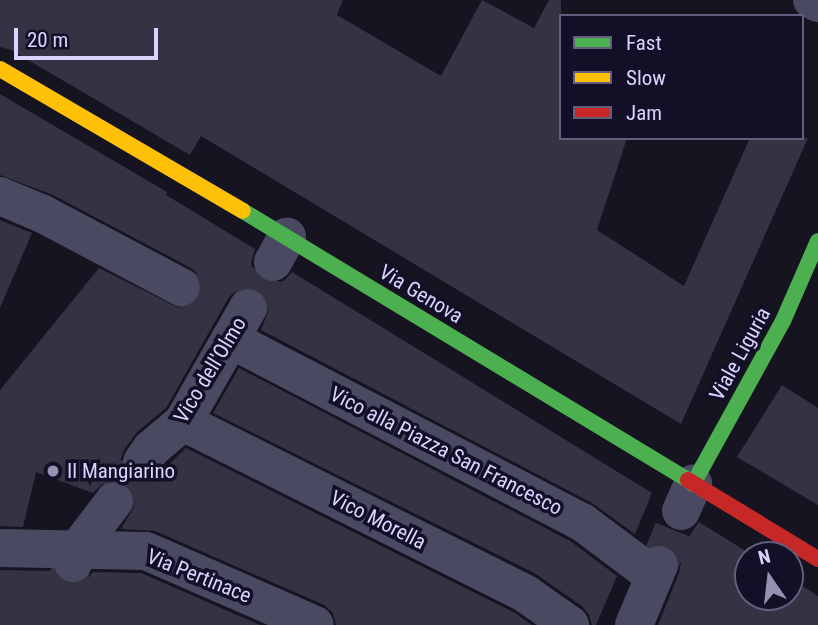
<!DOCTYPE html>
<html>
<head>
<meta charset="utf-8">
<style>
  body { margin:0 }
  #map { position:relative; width:818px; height:625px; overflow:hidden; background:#161421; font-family:"Roboto Condensed",sans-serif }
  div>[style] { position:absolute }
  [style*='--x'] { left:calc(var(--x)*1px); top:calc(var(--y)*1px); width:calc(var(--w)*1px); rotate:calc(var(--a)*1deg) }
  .building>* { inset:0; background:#343243 }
  .street-tunnel>* { height:38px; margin-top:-19px; transform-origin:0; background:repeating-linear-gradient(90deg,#333142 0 38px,transparent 0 57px) }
  .street>* { height:38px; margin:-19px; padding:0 19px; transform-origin:19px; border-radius:19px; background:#4a4962 }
  .fast>* { height:16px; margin:-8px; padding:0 8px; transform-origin:8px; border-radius:8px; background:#4caf50 }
  .slow>* { height:16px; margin:-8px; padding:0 8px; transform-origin:8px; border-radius:8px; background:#ffc107 }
  .jam>* { height:16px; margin:-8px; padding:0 8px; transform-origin:8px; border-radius:8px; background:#c62828 }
  .dots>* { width:19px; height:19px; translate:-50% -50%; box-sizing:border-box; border:4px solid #130f26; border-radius:50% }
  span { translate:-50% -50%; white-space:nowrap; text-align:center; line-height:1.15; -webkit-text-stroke:7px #130f26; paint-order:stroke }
  .street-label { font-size:21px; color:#d9d4ff }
  .poi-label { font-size:21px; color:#d9d4ff }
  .left { translate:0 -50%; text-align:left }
  .legend { position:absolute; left:559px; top:14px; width:245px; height:126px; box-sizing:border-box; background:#130f26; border:2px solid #625e7d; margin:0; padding:9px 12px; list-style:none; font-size:21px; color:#d9d4ff }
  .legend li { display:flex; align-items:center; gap:14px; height:35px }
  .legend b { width:35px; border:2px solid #625e7d }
  .north { position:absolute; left:734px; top:541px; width:70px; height:70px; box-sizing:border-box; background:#130f26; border:2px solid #625e7d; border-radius:50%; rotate:346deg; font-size:19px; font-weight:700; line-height:28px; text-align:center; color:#d9d4ff }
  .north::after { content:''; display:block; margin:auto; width:24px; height:32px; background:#9591b1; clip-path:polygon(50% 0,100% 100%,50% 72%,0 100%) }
  .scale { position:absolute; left:14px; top:28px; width:144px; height:32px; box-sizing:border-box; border:4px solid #d9d4ff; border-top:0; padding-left:9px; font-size:21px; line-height:24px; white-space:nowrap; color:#d9d4ff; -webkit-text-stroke:5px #130f26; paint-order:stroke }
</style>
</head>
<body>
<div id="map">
  <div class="building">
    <i style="clip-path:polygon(0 0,343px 0,337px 15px,441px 76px,482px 0,534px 28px,549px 0,561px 0,561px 138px,627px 138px,597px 230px,684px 286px,750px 138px,808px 138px,681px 424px,201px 136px,190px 155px,11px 50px,0 47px)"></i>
    <i style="clip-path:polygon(0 94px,167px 192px,166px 195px,255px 249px,251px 263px,254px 273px,262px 281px,274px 284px,285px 280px,292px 272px,652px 493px,635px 534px,592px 503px,261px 330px,270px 307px,266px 296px,258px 289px,249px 286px,238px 289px,229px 297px,166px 408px,137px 432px,124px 450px,120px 461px,123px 472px,130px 480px,140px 484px,151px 482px,186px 448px,515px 613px,532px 625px,336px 625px,333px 613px,324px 605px,155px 531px,121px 529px,136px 503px,134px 492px,128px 484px,117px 479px,105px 481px,93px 493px,36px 472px,23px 527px,0 526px,0 390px,99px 268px,181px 309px,193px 305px,201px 297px,203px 287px,200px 276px,191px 268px,53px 195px,0 175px)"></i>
    <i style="clip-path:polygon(0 220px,32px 233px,0 308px)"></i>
    <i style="clip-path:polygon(239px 368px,570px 541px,617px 576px,596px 625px,592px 625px,589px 615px,583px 607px,536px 574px,213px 413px)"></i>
    <i style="clip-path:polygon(782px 385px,818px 408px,818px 505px,737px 457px)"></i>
    <i style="clip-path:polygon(699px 522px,752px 555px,748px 555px,748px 597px,790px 597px,790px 578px,818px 596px,818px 625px,658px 625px,679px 573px,681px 563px,677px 554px)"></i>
    <i style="clip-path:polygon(0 570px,53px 571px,66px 584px,77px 584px,87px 579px,93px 572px,141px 573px,260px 625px,0 625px)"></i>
  </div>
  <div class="street-tunnel">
    <i style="--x:0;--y:23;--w:26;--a:-61"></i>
    <i style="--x:181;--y:287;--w:58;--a:27.9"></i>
    <i style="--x:248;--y:308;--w:52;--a:-61.5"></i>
    <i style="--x:114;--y:501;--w:48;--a:-54.3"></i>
    <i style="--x:659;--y:565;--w:58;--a:-67.8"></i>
    <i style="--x:59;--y:603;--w:42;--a:-70.7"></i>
  </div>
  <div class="street">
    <i style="--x:812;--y:0;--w:7;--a:27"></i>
    <i style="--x:0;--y:196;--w:47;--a:22.7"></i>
    <i style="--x:43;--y:214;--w:156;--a:27.9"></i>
    <i style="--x:273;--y:262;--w:29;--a:-61"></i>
    <i style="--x:230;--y:339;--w:397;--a:27.5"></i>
    <i style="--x:582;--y:522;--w:90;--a:36.9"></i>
    <i style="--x:183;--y:422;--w:384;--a:26.6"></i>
    <i style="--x:526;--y:594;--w:54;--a:35.2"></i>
    <i style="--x:142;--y:462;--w:16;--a:-55"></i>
    <i style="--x:151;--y:449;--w:42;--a:-40.2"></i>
    <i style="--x:183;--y:422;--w:131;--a:-60.3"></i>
    <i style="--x:681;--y:511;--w:30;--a:-66"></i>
    <i style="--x:0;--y:548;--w:146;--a:1.2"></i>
    <i style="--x:146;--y:551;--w:184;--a:23.6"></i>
    <i style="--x:73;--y:563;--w:14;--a:-73"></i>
    <i style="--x:77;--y:550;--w:61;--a:-52.9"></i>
    <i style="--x:634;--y:625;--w:65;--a:-67.4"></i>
  </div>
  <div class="fast">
    <i style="--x:243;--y:211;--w:520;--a:31.15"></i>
    <i style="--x:693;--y:484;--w:186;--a:-61.1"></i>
    <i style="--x:783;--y:321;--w:87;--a:-66.4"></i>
  </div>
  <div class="slow">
    <i style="--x:0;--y:69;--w:281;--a:30.3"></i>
  </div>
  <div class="jam">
    <i style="--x:688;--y:480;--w:152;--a:31.3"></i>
  </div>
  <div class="dots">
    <i style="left:53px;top:471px;background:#9591b1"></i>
  </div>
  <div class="street-label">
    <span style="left:421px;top:294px;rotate:31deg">Via Genova</span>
    <span style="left:740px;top:354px;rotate:-61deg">Viale Liguria</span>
    <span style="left:210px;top:370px;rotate:-59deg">Vico dell'Olmo</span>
    <span style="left:446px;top:451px;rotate:27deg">Vico alla Piazza San Francesco</span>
    <span style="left:378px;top:520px;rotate:27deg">Vico Morella</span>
    <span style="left:199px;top:576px;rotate:22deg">Via Pertinace</span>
  </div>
  <div class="poi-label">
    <span class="left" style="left:67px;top:471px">Il Mangiarino</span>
  </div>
  <ul class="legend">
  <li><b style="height:9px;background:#4caf50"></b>Fast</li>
  <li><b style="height:9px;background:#ffc107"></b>Slow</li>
  <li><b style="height:9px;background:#c62828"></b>Jam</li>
  </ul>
  <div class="north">N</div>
  <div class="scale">20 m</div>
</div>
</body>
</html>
